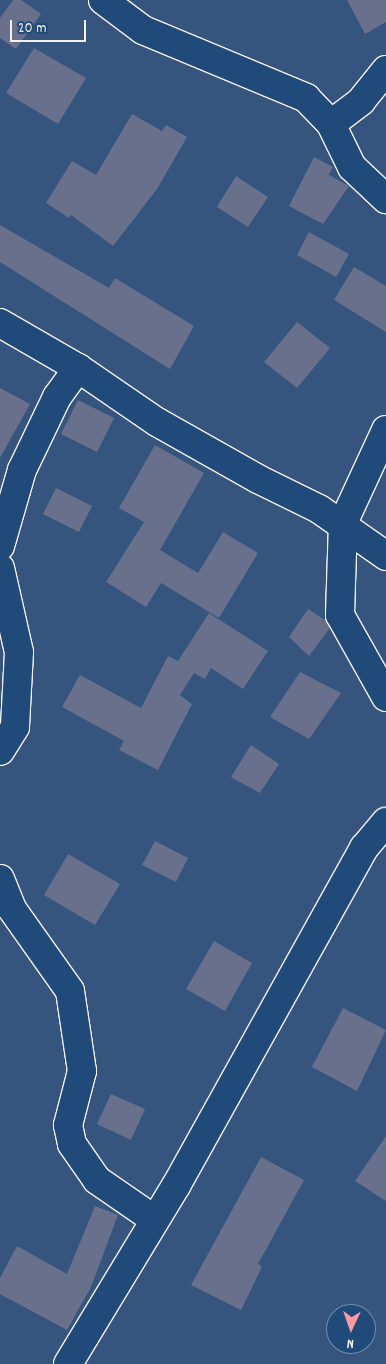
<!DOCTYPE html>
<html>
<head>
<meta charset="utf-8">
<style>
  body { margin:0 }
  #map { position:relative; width:386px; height:1364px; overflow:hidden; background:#35557f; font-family:Dekko,sans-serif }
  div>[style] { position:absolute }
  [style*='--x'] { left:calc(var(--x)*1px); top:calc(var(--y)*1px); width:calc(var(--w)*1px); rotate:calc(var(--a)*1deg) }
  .building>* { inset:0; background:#69708c }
  .roads { filter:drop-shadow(1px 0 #f4f1e8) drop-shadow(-1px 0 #f4f1e8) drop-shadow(0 1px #f4f1e8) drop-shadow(0 -1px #f4f1e8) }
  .minor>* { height:28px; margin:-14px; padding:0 14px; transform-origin:14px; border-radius:14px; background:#1f4a7a }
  span { translate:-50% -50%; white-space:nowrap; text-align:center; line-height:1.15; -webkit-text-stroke:4px #1f4a7a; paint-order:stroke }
  .north { position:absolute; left:326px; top:1304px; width:50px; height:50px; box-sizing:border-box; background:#1f4a7a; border:1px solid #748da6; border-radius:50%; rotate:183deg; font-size:14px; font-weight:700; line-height:20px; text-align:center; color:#f4f1e8 }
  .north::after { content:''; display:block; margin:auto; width:18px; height:22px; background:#ff9aa2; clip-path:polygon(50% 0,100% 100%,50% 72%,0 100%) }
  .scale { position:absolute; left:10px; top:20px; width:76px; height:22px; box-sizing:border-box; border:2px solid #f4f1e8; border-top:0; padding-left:6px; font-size:15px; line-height:18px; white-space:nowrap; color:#f4f1e8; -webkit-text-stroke:4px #1f4a7a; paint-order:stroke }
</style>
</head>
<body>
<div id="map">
  <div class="building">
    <i style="clip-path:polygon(13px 0,21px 0,41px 14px,16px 49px,0 38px,0 18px)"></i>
    <i style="clip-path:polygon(347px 0,386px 0,386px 22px,365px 34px)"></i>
    <i style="clip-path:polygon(34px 48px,86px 78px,58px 124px,6px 93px)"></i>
    <i style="clip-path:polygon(132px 114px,162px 131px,166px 125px,187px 137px,157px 189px,113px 246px,71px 215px,69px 218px,46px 203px,72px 161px,96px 175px)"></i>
    <i style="clip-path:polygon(314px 157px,333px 167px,329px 175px,349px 186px,323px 224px,289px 206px)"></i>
    <i style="clip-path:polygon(236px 176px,268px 197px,248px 227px,217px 207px)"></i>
    <i style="clip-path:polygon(0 225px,109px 288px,115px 278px,194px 326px,170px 369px,0 262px)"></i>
    <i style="clip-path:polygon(309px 232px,349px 254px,336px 277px,297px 255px)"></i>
    <i style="clip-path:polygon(354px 267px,386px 286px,386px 332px,334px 300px)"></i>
    <i style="clip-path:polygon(297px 322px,330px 348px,297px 388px,264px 362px)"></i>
    <i style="clip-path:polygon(0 388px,30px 404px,0 458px)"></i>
    <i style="clip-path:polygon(78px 400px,114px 418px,97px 452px,61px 434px)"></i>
    <i style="clip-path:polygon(155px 445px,204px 473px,160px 550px,198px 573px,223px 532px,258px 553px,219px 618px,161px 583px,146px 607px,106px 582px,144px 522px,119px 508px)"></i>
    <i style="clip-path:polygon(56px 488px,92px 506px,79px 532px,43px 514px)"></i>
    <i style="clip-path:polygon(308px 609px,326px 621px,330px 628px,309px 656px,289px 637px)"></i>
    <i style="clip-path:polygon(209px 613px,268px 651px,243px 689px,211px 668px,205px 679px,194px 673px,180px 695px,192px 704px,158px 770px,119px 750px,124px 741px,62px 707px,80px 675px,141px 708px,168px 656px,178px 661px)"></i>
    <i style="clip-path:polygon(300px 672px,341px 693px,309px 739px,270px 717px)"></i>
    <i style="clip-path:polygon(251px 745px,279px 764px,260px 793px,231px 777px)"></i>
    <i style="clip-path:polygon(155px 841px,188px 858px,176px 882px,142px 865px)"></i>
    <i style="clip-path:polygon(68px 854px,120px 884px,95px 925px,44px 895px)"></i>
    <i style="clip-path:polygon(214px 941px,252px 963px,225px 1011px,186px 989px)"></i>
    <i style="clip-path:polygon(343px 1008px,386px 1030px,357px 1091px,312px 1067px)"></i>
    <i style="clip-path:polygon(111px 1094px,145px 1109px,131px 1140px,97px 1124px)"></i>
    <i style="clip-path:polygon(386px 1136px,386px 1201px,355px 1181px)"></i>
    <i style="clip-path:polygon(261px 1157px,304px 1180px,258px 1264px,262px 1267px,241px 1310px,191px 1285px)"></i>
    <i style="clip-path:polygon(95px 1206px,118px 1215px,91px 1287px,67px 1330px,0 1294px,0 1278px,17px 1246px,67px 1274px)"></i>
  </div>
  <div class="roads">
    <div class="minor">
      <i style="--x:103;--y:0;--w:50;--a:36.9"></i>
      <i style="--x:143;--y:30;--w:177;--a:22.6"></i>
      <i style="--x:306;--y:98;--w:36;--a:46"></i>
      <i style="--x:331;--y:124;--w:48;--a:64"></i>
      <i style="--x:352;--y:167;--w:47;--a:43.3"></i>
      <i style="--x:331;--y:124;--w:38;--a:-37"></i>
      <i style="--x:361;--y:101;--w:40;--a:-51"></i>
      <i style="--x:0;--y:323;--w:90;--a:30"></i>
      <i style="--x:78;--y:368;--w:96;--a:34.4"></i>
      <i style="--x:157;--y:422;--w:116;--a:29.4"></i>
      <i style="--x:258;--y:479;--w:68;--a:26.2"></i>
      <i style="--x:319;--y:509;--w:82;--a:35"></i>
      <i style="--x:386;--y:430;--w:102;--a:114.8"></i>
      <i style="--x:343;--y:523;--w:92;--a:91.9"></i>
      <i style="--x:340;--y:615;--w:94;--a:60.7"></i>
      <i style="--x:0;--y:546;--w:79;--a:-73.9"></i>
      <i style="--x:22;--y:470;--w:81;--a:-64.4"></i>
      <i style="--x:57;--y:397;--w:36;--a:-54"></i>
      <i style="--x:0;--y:568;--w:86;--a:77.3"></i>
      <i style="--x:19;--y:652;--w:75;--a:93.1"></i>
      <i style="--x:15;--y:727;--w:28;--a:122"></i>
      <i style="--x:0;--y:879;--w:32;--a:68"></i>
      <i style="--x:12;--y:909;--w:100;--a:54.7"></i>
      <i style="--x:70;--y:991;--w:81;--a:81.5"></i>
      <i style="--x:82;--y:1071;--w:56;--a:104.5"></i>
      <i style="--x:68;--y:1125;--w:19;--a:78"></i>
      <i style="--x:72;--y:1144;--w:44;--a:55.2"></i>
      <i style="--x:97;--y:1180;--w:70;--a:34.6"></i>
      <i style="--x:68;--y:1364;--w:210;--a:-58.8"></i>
      <i style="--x:177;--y:1184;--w:385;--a:-60.9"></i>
      <i style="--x:364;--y:848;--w:34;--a:-50"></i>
    </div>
  </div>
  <div class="north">N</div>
  <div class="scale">20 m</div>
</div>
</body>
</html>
